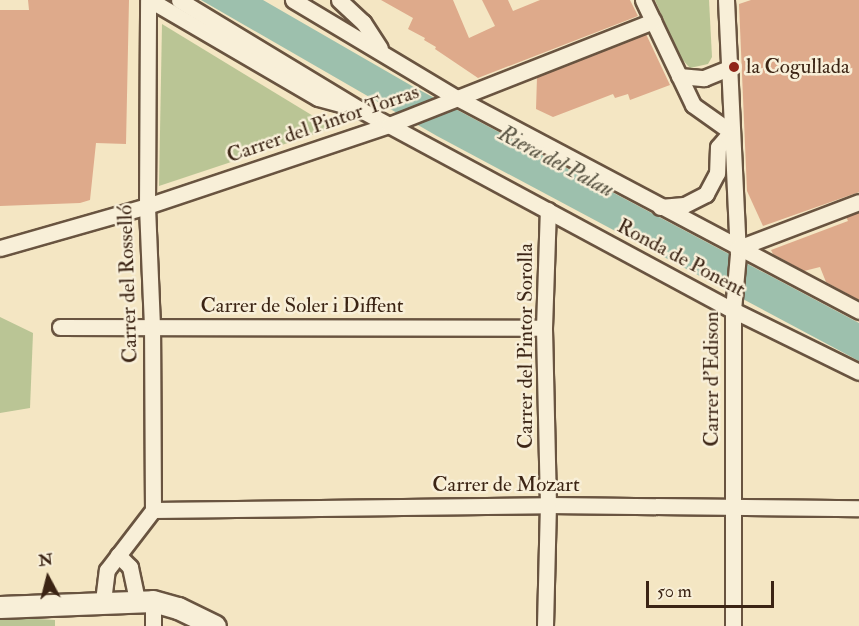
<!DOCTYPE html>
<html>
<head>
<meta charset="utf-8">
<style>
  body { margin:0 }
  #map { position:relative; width:859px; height:626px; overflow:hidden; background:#f4e6c3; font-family:"IM FELL Double Pica",serif }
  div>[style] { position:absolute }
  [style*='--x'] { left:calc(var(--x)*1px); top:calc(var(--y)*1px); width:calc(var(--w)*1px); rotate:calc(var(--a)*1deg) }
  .green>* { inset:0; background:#bac595 }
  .water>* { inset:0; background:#9dc0ad }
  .building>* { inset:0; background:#deaa8b }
  .roads { filter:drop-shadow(2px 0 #695440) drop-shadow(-2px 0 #695440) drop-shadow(0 2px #695440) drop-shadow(0 -2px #695440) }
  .street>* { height:15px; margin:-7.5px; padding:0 7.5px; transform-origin:7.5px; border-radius:7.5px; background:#f8efd8 }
  .secondary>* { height:21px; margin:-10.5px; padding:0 10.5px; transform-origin:10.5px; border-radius:10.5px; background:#f8efd8 }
  .dots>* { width:16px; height:16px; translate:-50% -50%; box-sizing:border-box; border:3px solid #f8efd8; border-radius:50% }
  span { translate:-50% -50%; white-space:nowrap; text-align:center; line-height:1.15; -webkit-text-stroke:5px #f8efd8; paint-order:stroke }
  .poi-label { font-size:21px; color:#3b2414 }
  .left { translate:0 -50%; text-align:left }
  .street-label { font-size:21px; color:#3b2414 }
  .water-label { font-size:22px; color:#585342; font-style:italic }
  .north { position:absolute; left:18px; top:548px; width:60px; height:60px; -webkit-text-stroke:4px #f8efd8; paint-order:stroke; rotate:353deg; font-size:16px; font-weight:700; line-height:24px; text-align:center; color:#3b2414 }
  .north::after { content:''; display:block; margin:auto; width:21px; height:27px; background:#3b2414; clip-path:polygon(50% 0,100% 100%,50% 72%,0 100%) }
  .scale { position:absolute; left:646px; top:581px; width:128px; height:27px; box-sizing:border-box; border:3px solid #3b2414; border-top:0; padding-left:8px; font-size:18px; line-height:21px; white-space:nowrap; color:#3b2414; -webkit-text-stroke:4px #f8efd8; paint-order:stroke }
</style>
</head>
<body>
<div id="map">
  <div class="green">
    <i style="clip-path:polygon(655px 0,709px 0,712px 57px,708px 64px,690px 68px,680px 57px)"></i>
    <i style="clip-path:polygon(162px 24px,328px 125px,327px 130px,159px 186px)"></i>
    <i style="clip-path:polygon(0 317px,33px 333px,30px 408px,0 413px)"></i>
    <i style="clip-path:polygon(0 617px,55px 620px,55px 626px,0 626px)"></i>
  </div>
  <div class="water">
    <i style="clip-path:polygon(201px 0,263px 0,412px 86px,859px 323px,859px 361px,437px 136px)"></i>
  </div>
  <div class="building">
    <i style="clip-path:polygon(28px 0,129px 0,126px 144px,96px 143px,90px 200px,80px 203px,0 206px,0 10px,29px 10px)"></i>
    <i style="clip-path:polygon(381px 0,453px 0,469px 38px,495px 26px,482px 0,508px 0,513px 11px,540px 0,630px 0,638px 16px,478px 78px,435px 49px,436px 47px,424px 40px,425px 38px,408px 29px,413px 18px)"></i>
    <i style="clip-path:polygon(751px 0,859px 0,859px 192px,763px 226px,747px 191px,739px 4px)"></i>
    <i style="clip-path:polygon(646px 34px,670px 85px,630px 100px,628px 94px,615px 98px,613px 94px,553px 117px,536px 109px,537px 77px)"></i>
    <i style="clip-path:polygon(859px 212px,859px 300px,826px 282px,820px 267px,804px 271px,773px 254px,771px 250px,848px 221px,846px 217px)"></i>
  </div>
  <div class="roads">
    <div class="street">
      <i style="--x:150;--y:0;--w:194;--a:30.3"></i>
      <i style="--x:318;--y:98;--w:24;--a:15"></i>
      <i style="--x:179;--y:0;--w:210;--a:31.2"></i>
      <i style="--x:359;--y:109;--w:425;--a:28.3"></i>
      <i style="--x:733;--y:310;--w:140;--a:26.2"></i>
      <i style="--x:293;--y:0;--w:191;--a:30.9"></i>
      <i style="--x:457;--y:98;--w:455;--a:27.9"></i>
      <i style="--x:339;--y:0;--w:33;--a:43"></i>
      <i style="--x:363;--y:22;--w:31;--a:57"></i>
      <i style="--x:643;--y:0;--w:116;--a:64.5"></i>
      <i style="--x:693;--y:105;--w:47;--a:35.4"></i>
      <i style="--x:731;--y:132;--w:20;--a:131"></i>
      <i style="--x:718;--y:147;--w:26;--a:92"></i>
      <i style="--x:717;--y:173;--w:24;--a:118"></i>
      <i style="--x:706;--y:194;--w:25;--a:153"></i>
      <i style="--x:684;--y:205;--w:24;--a:175"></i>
      <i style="--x:726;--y:0;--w:254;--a:87.3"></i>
      <i style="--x:738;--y:254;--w:56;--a:95.1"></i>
      <i style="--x:733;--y:310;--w:316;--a:90"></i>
      <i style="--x:679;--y:76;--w:25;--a:5"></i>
      <i style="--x:704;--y:78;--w:27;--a:-22"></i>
      <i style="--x:0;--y:248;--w:153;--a:-15.9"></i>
      <i style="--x:147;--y:206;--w:255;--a:-18.5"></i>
      <i style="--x:389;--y:125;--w:284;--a:-21.5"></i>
      <i style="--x:738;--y:248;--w:129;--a:-20.8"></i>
      <i style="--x:60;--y:327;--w:484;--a:0.1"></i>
      <i style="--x:153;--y:510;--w:395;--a:-0.7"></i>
      <i style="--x:548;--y:505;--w:311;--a:0.6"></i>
      <i style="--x:118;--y:555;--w:17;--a:45"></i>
      <i style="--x:130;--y:567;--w:34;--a:78"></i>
      <i style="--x:103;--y:601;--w:31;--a:-83"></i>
      <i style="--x:107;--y:570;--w:76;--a:-52.5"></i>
      <i style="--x:153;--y:510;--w:184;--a:-90.3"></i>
      <i style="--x:152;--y:326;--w:120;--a:-92.4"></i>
      <i style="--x:147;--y:206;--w:206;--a:-89.7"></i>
      <i style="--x:153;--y:626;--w:25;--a:-90"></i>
      <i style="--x:545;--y:626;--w:121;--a:-88.6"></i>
      <i style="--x:548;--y:505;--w:177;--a:-91.3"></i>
      <i style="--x:544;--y:328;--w:118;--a:-88.1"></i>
    </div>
    <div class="secondary">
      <i style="--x:0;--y:607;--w:153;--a:-2.2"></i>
      <i style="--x:153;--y:601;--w:26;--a:16"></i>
      <i style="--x:178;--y:608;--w:41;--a:25.9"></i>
    </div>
  </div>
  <div class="dots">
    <i style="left:734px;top:67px;background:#8f2418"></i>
  </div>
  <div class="poi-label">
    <span class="left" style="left:746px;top:67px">la Cogullada</span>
  </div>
  <div class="street-label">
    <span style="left:323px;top:124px;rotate:-19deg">Carrer del Pintor Torras</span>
    <span style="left:681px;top:258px;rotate:28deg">Ronda de Ponent</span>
    <span style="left:128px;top:284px;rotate:-92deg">Carrer del Rosselló</span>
    <span style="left:302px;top:306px">Carrer de Soler i Diffent</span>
    <span style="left:526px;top:346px;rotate:-90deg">Carrer del Pintor Sorolla</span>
    <span style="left:712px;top:379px;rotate:-90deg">Carrer d'Edison</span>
    <span style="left:506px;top:485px">Carrer de Mozart</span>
  </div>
  <div class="water-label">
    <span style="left:556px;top:162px;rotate:28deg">Riera del Palau</span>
  </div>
  <div class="north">N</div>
  <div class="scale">50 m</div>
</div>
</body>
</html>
